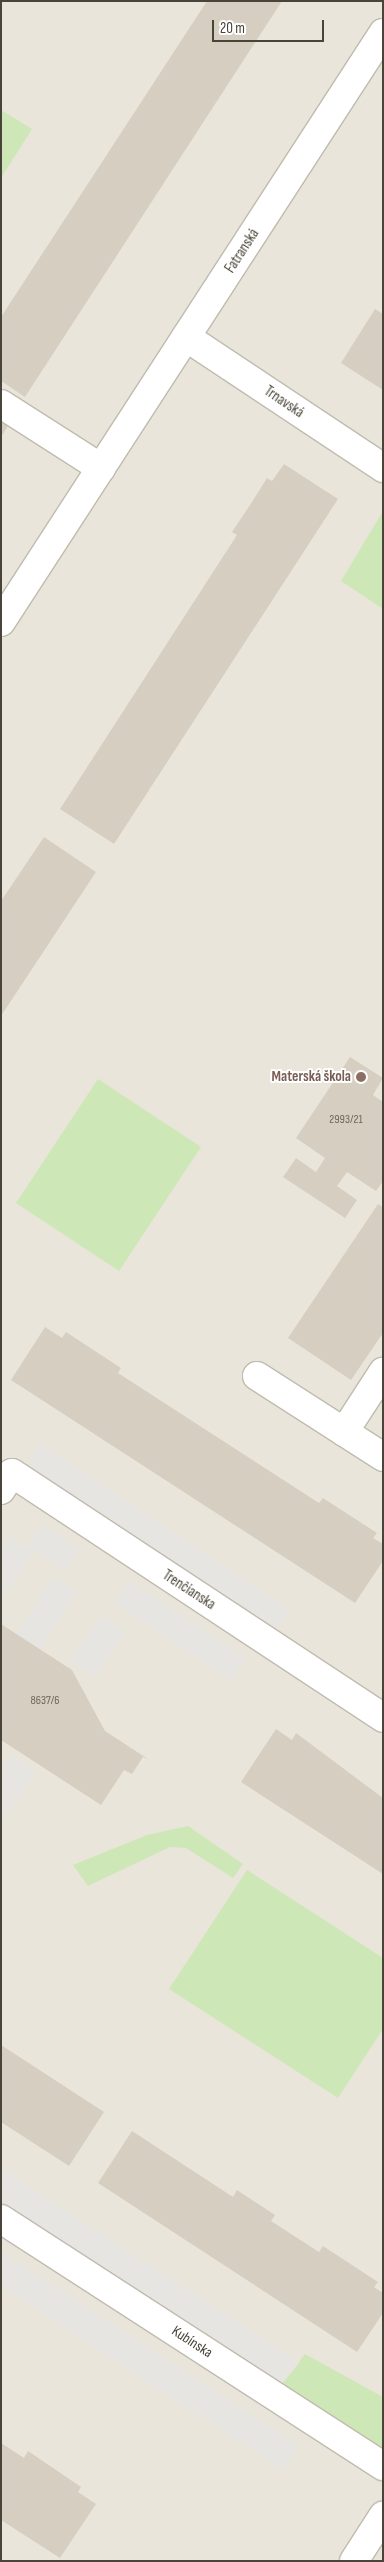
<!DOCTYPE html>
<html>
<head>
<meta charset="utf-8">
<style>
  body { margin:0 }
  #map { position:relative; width:384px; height:2562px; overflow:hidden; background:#f5f3eb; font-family:"Sofia Sans Condensed",sans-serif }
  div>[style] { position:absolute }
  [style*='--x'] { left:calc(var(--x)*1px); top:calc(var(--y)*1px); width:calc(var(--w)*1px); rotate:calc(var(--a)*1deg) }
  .residential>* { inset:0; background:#e9e5da }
  .green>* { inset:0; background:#cee7b6 }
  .parking>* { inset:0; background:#e7e5e2 }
  .building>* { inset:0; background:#d6cfc1 }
  .roads { filter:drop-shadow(1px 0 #c0bbae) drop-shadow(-1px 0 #c0bbae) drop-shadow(0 1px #c0bbae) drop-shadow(0 -1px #c0bbae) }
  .minor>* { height:28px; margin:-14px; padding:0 14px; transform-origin:14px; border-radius:14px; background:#fff }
  .dots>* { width:14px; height:14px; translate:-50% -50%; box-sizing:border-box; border:2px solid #fff; border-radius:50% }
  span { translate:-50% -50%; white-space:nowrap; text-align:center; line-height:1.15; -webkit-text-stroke:4px #fff; paint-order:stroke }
  .number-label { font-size:12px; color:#6c675b }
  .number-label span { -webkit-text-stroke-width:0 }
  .street-label { font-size:15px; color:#494439 }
  .education-label { font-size:15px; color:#785e54; font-weight:700 }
  .right { translate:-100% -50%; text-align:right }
  .frame { position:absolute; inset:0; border:2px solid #494439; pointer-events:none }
  .scale { position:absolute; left:212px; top:20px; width:112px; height:22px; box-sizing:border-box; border:2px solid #494439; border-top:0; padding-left:6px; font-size:15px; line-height:18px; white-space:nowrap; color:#494439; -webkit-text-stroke:4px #fff; paint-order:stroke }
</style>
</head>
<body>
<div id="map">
  <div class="residential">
    <i style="clip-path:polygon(1px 1px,383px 1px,383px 2561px,1px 2561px)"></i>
  </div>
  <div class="green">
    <i style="clip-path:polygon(1px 110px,32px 129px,1px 178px)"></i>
    <i style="clip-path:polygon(383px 511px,383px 609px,341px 581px)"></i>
    <i style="clip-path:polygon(98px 1079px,201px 1147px,119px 1271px,16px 1203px)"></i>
    <i style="clip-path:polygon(188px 1826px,243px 1864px,233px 1878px,186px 1848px,170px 1847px,88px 1886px,73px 1865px,147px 1835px)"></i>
    <i style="clip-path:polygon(247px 1870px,383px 1958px,383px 2029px,338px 2098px,169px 1989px)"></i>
    <i style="clip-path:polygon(305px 2354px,383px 2397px,383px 2450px,278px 2389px)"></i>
  </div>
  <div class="parking">
    <i style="clip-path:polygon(40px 1444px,290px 1610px,277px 1630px,26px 1464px)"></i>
    <i style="clip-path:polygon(42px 1524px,79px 1549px,65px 1571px,27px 1546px)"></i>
    <i style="clip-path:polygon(10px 1537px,33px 1552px,1px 1600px,1px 1551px)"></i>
    <i style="clip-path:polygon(53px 1577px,77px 1593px,40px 1649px,16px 1634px)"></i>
    <i style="clip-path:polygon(130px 1581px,246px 1658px,232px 1681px,115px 1603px)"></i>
    <i style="clip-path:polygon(101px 1616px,126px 1632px,95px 1677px,71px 1661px)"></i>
    <i style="clip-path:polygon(11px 1754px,36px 1771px,1px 1823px,1px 1769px)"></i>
    <i style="clip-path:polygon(1px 2168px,299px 2363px,278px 2389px,1px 2208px)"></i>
    <i style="clip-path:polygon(1px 2252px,299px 2446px,283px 2470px,1px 2286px)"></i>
  </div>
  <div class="building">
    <i style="clip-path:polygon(207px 1px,282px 1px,25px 397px,1px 381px,1px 317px)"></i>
    <i style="clip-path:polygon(375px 309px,383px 314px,383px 390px,341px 363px)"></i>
    <i style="clip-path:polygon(1px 422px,8px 426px,1px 437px)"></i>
    <i style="clip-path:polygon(284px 464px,338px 499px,114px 844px,60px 809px,237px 535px,232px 532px,250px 505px,267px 478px,272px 481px)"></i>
    <i style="clip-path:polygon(44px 837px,96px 872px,1px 1016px,1px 901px)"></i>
    <i style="clip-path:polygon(350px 1057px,383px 1078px,373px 1095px,383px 1102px,383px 1181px,376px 1191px,347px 1172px,337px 1186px,357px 1200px,345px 1218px,283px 1177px,296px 1158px,316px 1172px,325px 1158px,296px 1138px)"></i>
    <i style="clip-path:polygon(378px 1204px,383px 1207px,383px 1333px,351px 1380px,288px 1338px)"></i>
    <i style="clip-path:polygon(45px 1327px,62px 1338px,66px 1332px,121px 1368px,118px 1373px,319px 1503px,323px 1498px,377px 1533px,373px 1538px,383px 1544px,383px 1561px,355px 1603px,11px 1380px)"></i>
    <i style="clip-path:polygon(1px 1624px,72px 1670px,105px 1731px,148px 1759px,143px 1757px,132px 1774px,124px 1770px,101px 1805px,1px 1740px)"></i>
    <i style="clip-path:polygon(276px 1729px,292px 1740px,296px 1733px,383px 1798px,383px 1874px,241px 1782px)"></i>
    <i style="clip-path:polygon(1px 2045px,104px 2112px,69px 2166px,1px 2122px)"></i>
    <i style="clip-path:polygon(132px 2131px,233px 2197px,237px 2190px,275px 2215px,271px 2221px,319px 2252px,323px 2246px,378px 2282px,374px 2287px,383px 2293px,383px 2313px,357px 2352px,98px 2183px)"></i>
    <i style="clip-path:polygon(1px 2443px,24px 2458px,28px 2451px,81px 2487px,78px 2492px,96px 2504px,60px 2558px,1px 2520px)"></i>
  </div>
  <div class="roads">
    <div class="minor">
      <i style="--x:186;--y:337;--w:237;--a:33.6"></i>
      <i style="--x:1;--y:404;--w:119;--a:32.6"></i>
      <i style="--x:1;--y:622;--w:702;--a:-57.03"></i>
      <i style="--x:257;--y:1376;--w:150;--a:32.7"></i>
      <i style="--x:344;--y:1432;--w:72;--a:-57"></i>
      <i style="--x:1;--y:1490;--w:20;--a:-57"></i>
      <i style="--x:12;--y:1473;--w:445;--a:33.4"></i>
      <i style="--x:1;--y:2219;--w:455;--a:32.9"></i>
      <i style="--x:354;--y:2561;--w:54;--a:-57.2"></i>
    </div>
  </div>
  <div class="dots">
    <i style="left:361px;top:1077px;background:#8d6e63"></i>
  </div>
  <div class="number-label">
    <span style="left:346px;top:1120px">2993/21</span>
    <span style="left:45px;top:1701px">8637/6</span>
  </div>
  <div class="street-label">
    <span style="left:242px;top:251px;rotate:-57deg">Fatranská</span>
    <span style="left:284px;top:402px;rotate:34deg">Trnavská</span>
    <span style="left:189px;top:1590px;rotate:33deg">Trenčianska</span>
    <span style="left:192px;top:2342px;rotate:33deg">Kubínska</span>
  </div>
  <div class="education-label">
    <span class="right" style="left:351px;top:1077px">Materská škola</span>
  </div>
  <div class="frame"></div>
  <div class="scale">20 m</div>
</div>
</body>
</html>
